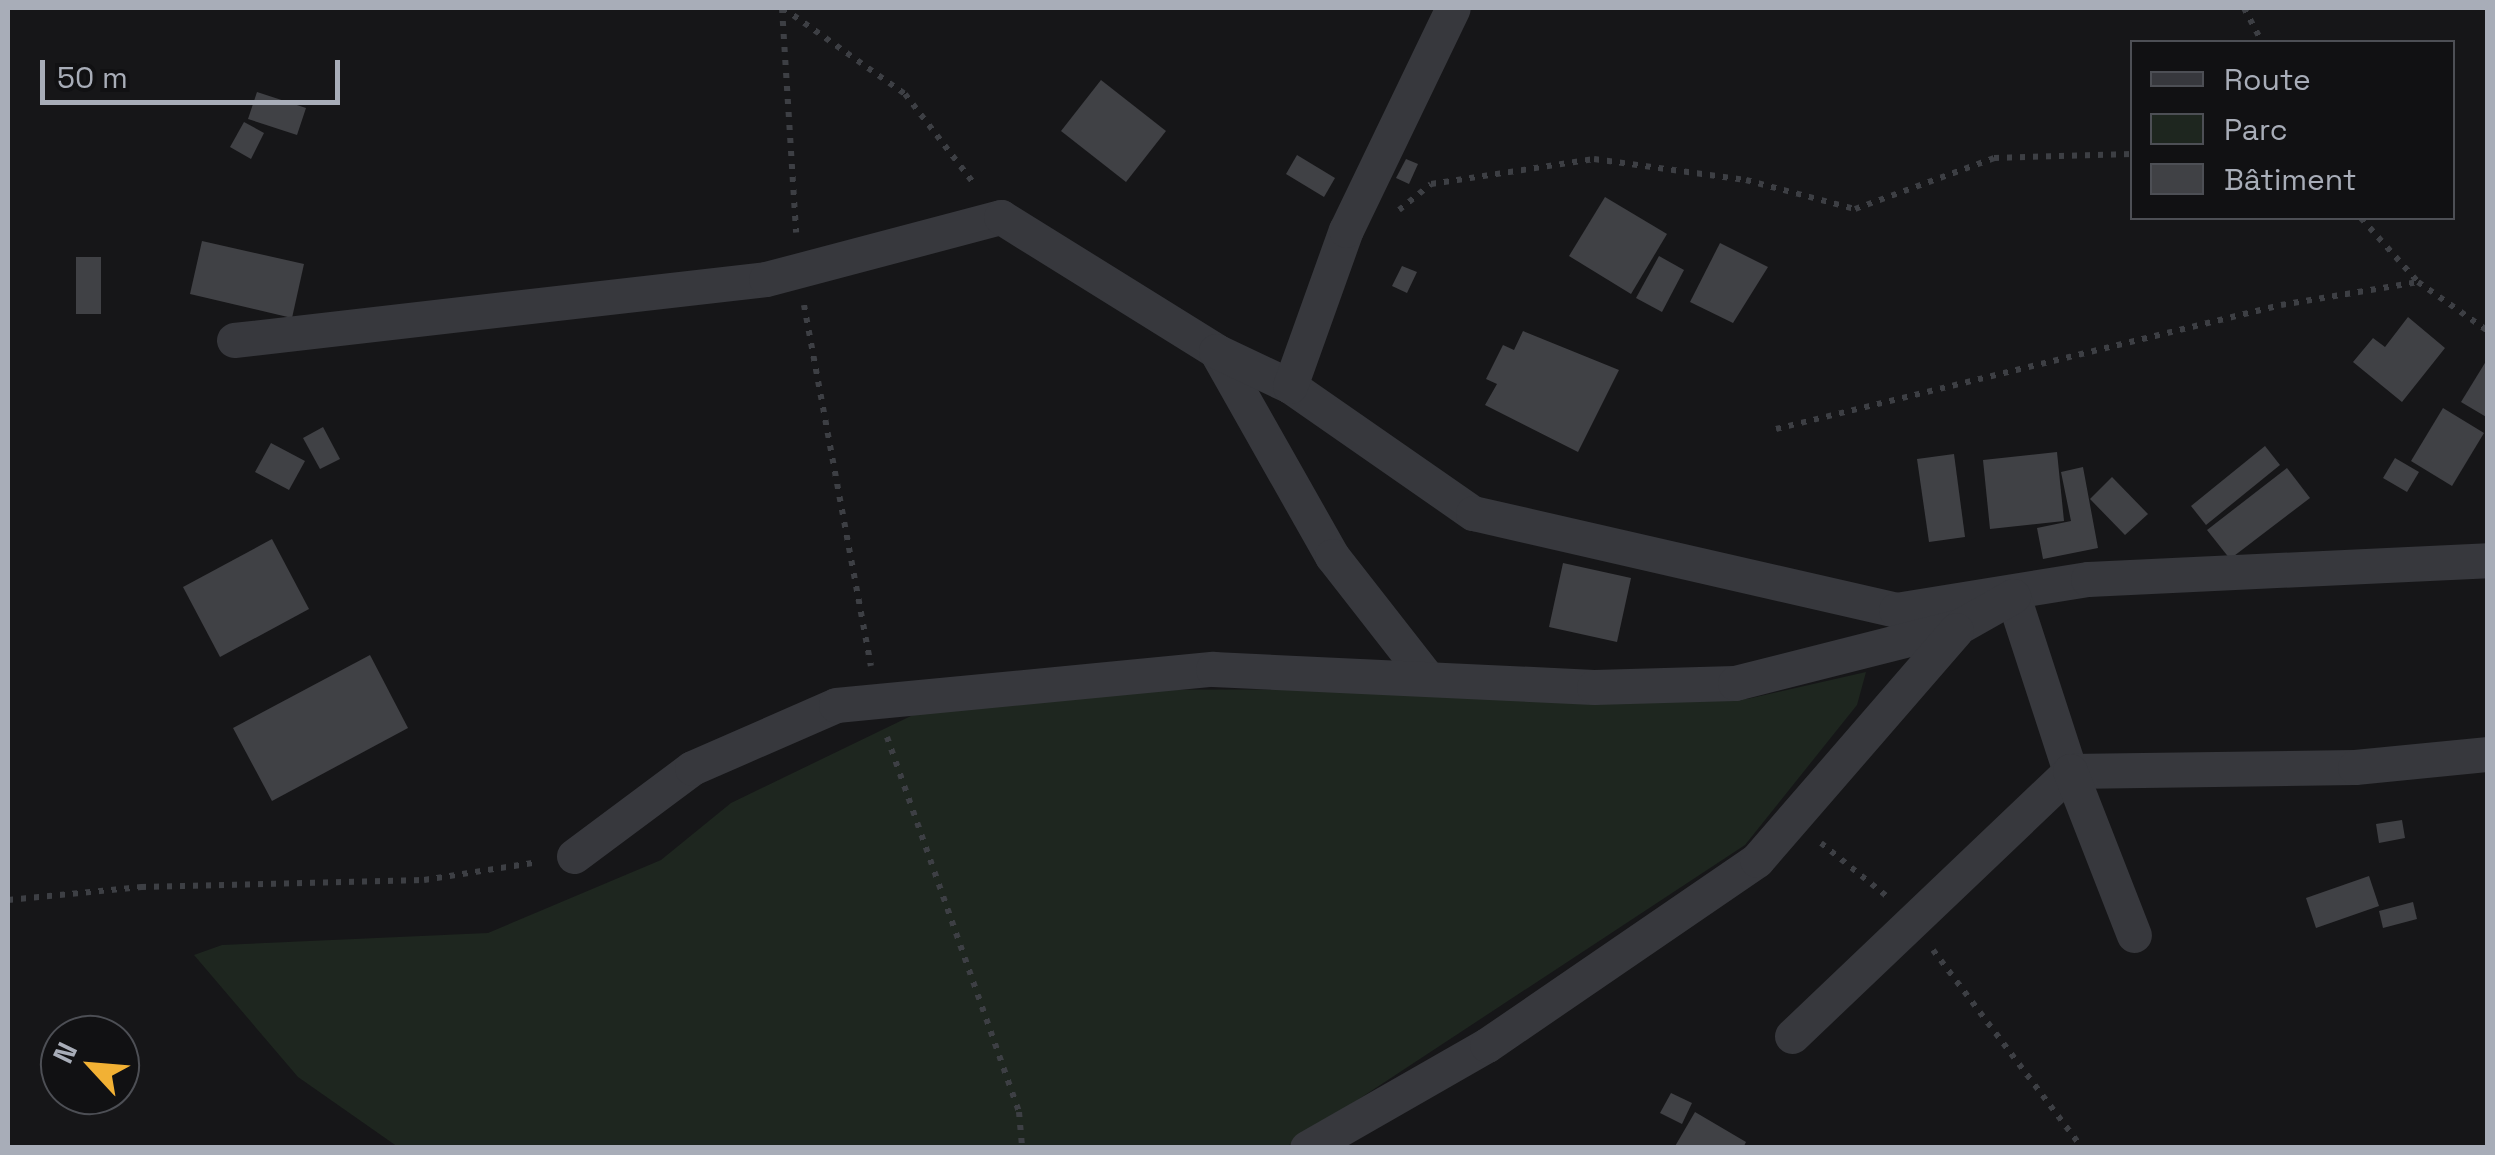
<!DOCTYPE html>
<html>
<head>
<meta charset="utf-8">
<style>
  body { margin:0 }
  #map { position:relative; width:2495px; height:1155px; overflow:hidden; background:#161618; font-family:"Space Grotesk",sans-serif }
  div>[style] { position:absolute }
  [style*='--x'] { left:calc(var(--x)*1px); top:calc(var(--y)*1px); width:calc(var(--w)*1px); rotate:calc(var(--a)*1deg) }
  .green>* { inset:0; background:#1e261f }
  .building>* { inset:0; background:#404145 }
  .path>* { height:6px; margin-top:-3px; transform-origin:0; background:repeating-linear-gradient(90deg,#3d3f44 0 5px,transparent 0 13px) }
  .street>* { height:35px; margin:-17.5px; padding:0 17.5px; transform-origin:17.5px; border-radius:17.5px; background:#37383d }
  span { translate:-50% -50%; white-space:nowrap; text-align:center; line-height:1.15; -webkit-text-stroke:8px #111113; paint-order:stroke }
  .frame { position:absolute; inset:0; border:10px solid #a8adb8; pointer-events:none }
  .legend { position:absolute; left:2130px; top:40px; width:325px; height:180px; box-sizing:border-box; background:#111113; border:2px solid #4d4f55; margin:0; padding:12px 18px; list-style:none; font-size:30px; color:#a8adb8 }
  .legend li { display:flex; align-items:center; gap:20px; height:50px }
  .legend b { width:50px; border:2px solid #4d4f55 }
  .north { position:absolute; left:40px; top:1015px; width:100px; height:100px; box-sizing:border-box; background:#111113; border:2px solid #4d4f55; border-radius:50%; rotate:296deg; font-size:28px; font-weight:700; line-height:40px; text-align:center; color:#a8adb8 }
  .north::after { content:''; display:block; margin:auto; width:35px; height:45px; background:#f2b134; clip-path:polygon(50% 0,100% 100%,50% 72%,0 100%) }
  .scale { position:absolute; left:40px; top:60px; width:300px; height:45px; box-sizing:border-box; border:5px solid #a8adb8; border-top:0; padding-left:12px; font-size:30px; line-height:35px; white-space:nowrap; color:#a8adb8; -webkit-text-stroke:8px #111113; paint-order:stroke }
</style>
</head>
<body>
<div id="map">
  <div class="green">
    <i style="clip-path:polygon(1866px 672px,1857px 705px,1745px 845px,1286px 1147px,398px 1147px,298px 1077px,194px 955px,222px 945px,488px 933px,661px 860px,731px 803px,915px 714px,989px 690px,1513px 689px,1747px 699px)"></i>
  </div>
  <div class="building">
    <i style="clip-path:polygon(1101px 80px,1166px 131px,1126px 182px,1061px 131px)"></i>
    <i style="clip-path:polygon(257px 92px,306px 108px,297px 135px,248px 119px)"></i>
    <i style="clip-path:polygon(244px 122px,264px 133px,251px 159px,230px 147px)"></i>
    <i style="clip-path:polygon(1297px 155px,1335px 178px,1324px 197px,1286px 174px)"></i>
    <i style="clip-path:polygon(1406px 159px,1418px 164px,1409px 184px,1396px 178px)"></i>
    <i style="clip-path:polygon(1605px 197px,1667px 234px,1631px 294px,1569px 256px)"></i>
    <i style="clip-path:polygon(202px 241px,304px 264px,292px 318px,190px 294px)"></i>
    <i style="clip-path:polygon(1720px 243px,1768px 267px,1733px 323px,1690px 302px)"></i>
    <i style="clip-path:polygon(1659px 256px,1684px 270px,1662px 312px,1636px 298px)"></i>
    <i style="clip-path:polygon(76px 257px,101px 257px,101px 314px,76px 314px)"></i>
    <i style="clip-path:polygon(1402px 266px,1417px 272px,1407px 293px,1392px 286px)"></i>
    <i style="clip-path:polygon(2408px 317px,2445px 348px,2402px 402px,2353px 362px,2373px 338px,2385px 347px)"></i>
    <i style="clip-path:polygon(1523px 331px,1619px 370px,1578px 452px,1485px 405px,1497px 384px,1486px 379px,1503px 345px,1514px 350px)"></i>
    <i style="clip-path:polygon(2488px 358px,2488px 418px,2461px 402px)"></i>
    <i style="clip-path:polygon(2443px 408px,2484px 433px,2452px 486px,2411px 461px)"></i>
    <i style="clip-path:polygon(323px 427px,340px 459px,320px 469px,303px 438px)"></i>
    <i style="clip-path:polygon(271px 443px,305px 461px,289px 490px,255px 472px)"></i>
    <i style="clip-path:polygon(2265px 446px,2280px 465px,2206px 525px,2191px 506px)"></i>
    <i style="clip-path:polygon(2057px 452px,2064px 521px,1990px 529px,1983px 460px)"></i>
    <i style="clip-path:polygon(1954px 454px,1965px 537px,1929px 542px,1917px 459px)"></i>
    <i style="clip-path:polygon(2395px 458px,2419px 472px,2407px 492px,2383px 478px)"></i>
    <i style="clip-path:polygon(2083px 467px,2098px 548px,2043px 559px,2037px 528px,2071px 521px,2061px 472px)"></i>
    <i style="clip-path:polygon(2287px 468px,2310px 498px,2230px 559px,2207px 530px)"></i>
    <i style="clip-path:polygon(2112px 477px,2148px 514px,2125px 535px,2090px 499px)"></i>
    <i style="clip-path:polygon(272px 539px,309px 609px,220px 657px,183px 587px)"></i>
    <i style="clip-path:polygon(1563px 563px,1631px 578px,1617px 642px,1549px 627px)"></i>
    <i style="clip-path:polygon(370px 655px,408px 728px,272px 801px,233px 728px)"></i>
    <i style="clip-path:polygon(2402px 820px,2405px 838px,2379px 843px,2376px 824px)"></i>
    <i style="clip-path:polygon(2369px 876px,2379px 906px,2316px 928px,2306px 898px)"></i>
    <i style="clip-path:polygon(2413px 902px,2417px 919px,2383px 928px,2379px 911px)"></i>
    <i style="clip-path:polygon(1671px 1093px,1692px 1103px,1682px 1124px,1660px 1113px)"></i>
    <i style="clip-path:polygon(1695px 1112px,1746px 1142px,1743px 1148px,1674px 1148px)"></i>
  </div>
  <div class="path">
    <i style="--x:782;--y:8;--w:225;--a:86.4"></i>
    <i style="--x:783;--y:8;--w:149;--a:35.2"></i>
    <i style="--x:905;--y:94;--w:115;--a:52.4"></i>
    <i style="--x:2244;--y:8;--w:38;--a:62"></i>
    <i style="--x:1399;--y:210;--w:41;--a:-39.1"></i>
    <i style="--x:1431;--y:184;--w:165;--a:-8.7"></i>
    <i style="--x:1594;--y:159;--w:153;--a:7.9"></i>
    <i style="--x:1746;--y:180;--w:113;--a:14.9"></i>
    <i style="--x:1855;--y:209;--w:148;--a:-20.1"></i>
    <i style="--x:1994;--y:158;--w:138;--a:-1.7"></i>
    <i style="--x:2361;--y:218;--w:86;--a:48.3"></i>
    <i style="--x:2418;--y:282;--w:85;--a:35"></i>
    <i style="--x:804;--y:305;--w:367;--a:79.5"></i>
    <i style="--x:1776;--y:429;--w:520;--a:-13.8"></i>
    <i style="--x:2281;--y:305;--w:139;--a:-9.5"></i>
    <i style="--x:887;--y:737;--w:398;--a:70.6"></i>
    <i style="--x:1019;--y:1112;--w:36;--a:85"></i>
    <i style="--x:1821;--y:843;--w:87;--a:39"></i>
    <i style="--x:8;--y:900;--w:134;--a:-5.6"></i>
    <i style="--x:141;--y:887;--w:283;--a:-1.4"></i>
    <i style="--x:424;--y:880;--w:116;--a:-8.9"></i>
    <i style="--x:1933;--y:950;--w:248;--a:53"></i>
  </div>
  <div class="street">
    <i style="--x:234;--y:340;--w:535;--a:-6.54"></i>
    <i style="--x:766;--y:279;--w:243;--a:-14.8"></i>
    <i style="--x:1001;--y:217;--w:253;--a:31.9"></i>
    <i style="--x:1216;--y:351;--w:236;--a:60.5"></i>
    <i style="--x:1332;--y:556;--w:151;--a:52"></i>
    <i style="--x:1216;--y:351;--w:82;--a:25.3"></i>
    <i style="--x:1290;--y:386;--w:223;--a:34.8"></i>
    <i style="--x:1473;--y:513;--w:434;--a:12.9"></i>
    <i style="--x:1896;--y:610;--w:194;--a:-9.2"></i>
    <i style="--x:2088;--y:579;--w:400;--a:-2.7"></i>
    <i style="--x:1290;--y:386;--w:166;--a:-70.3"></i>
    <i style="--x:1346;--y:230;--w:246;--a:-64.3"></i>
    <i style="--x:2013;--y:596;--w:184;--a:72"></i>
    <i style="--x:2070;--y:771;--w:285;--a:-0.8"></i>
    <i style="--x:2355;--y:767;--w:134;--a:-5.6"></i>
    <i style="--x:574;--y:856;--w:147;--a:-36.7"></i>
    <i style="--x:692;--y:768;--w:157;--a:-23.6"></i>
    <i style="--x:836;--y:705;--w:379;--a:-5.5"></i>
    <i style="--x:1213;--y:669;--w:381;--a:2.7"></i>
    <i style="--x:1594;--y:687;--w:141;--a:-1.6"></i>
    <i style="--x:1735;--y:683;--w:232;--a:-14.2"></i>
    <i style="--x:1960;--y:626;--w:61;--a:-29.5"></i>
    <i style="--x:1792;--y:1036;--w:384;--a:-43.6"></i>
    <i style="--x:2070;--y:771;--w:176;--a:68.7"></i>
    <i style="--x:1307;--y:1148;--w:207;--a:-29.8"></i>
    <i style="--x:1487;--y:1045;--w:327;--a:-34.4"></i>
    <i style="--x:1757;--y:860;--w:304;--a:-49.1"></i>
  </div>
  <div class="frame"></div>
  <ul class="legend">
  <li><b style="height:12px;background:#37383d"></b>Route</li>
  <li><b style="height:28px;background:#1e261f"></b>Parc</li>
  <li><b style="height:28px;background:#404145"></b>Bâtiment</li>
  </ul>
  <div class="north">N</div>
  <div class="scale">50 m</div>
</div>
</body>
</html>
